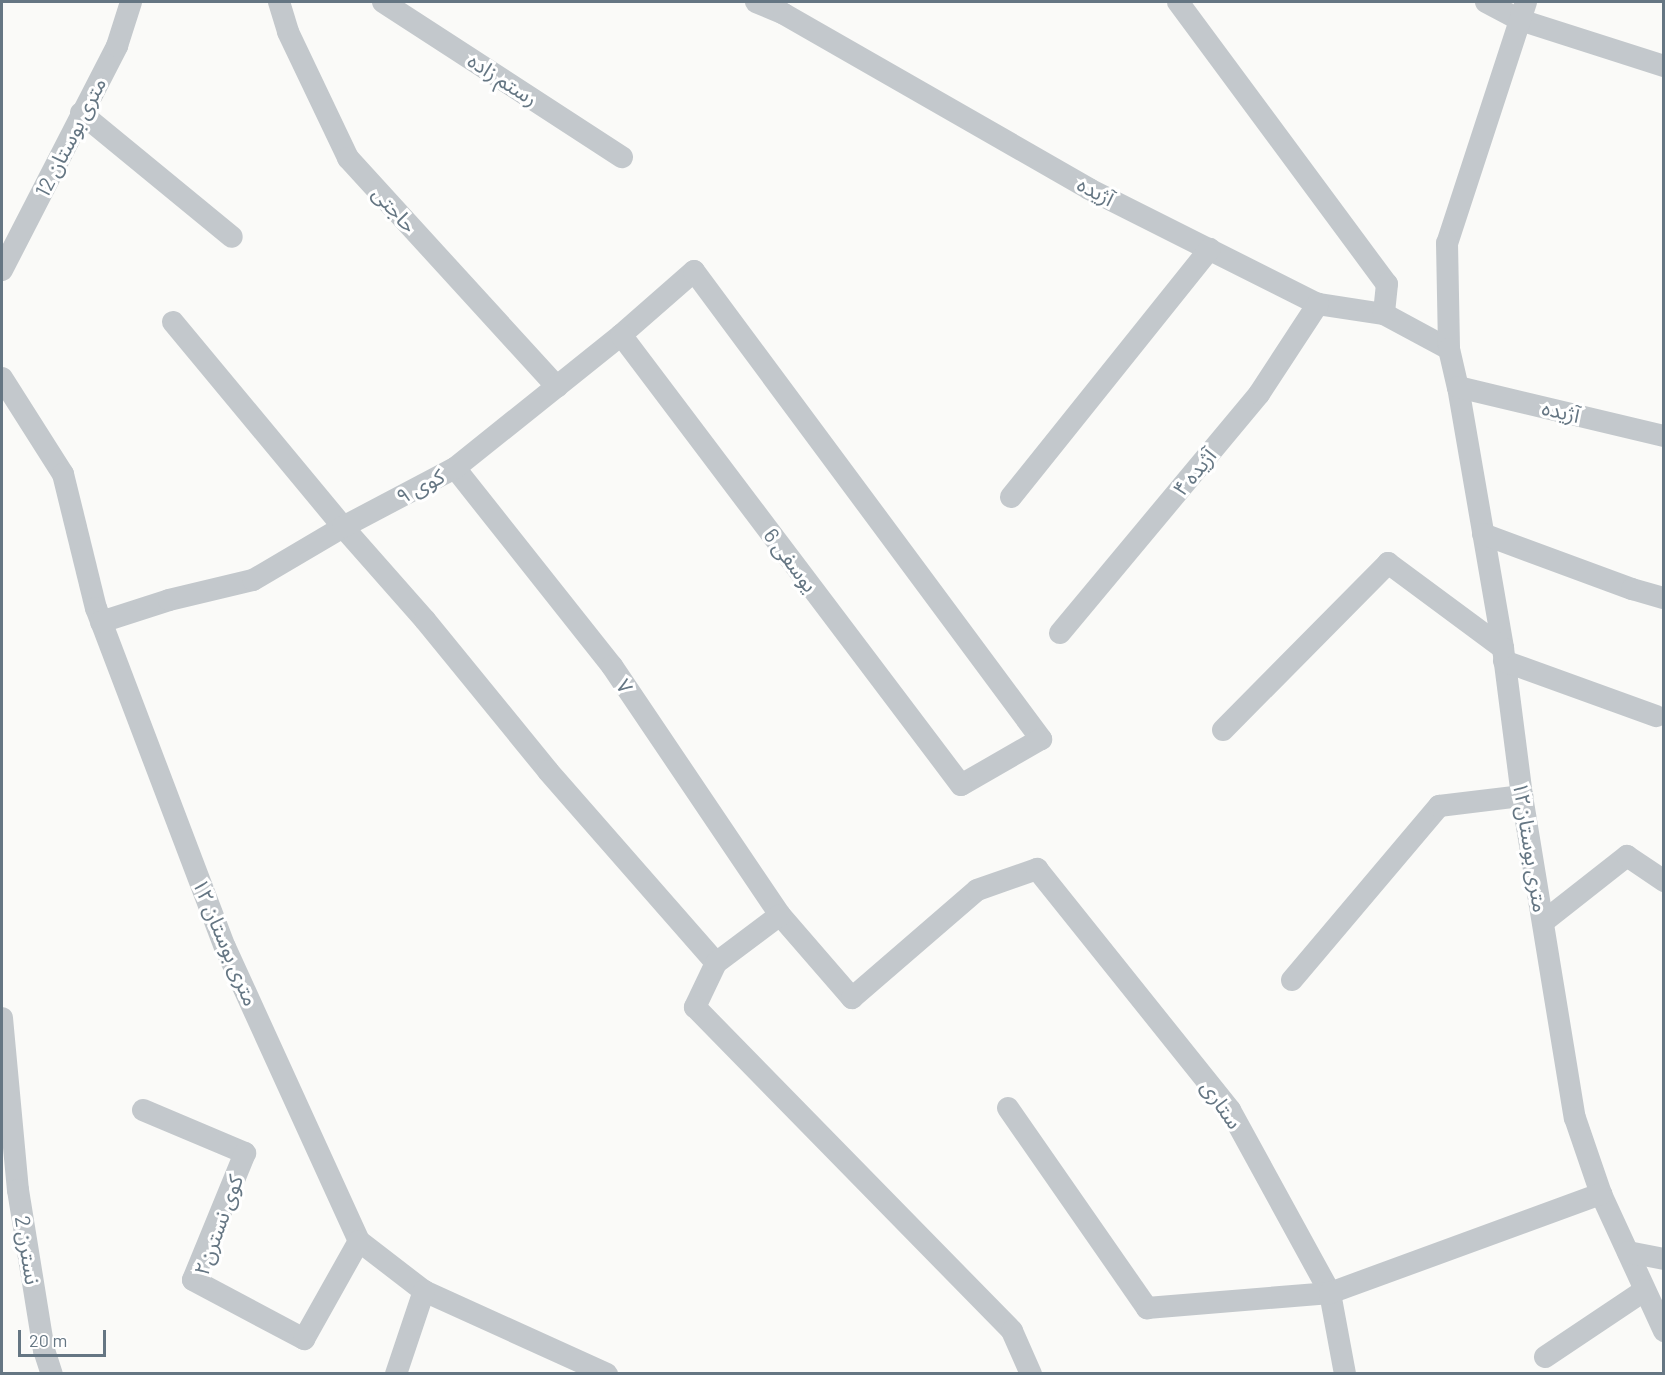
<!DOCTYPE html>
<html>
<head>
<meta charset="utf-8">
<style>
  body { margin:0 }
  #map { position:relative; width:1665px; height:1375px; overflow:hidden; background:#fafaf8; font-family:Barlow,"Noto Sans Arabic",sans-serif }
  div>[style] { position:absolute }
  [style*='--x'] { left:calc(var(--x)*1px); top:calc(var(--y)*1px); width:calc(var(--w)*1px); rotate:calc(var(--a)*1deg) }
  .street>* { height:22px; margin:-11px; padding:0 11px; transform-origin:11px; border-radius:11px; background:#c3c8cc }
  span { translate:-50% -50%; white-space:nowrap; text-align:center; line-height:1.15; -webkit-text-stroke:6px #fff; paint-order:stroke }
  .street-label { font-size:21px; color:#657683 }
  .frame { position:absolute; inset:0; border:3px solid #657683; pointer-events:none }
  .scale { position:absolute; left:18px; top:1330px; width:88px; height:27px; box-sizing:border-box; border:3px solid #657683; border-top:0; padding-left:8px; font-size:18px; line-height:21px; white-space:nowrap; color:#657683; -webkit-text-stroke:4px #fff; paint-order:stroke }
</style>
</head>
<body>
<div id="map">
  <div class="street">
    <i style="--x:279;--y:2;--w:31;--a:73"></i>
    <i style="--x:288;--y:32;--w:140;--a:64.5"></i>
    <i style="--x:348;--y:158;--w:310;--a:47.6"></i>
    <i style="--x:383;--y:2;--w:285;--a:33"></i>
    <i style="--x:756;--y:2;--w:30;--a:23"></i>
    <i style="--x:784;--y:14;--w:352;--a:29.8"></i>
    <i style="--x:1089;--y:189;--w:256;--a:26.7"></i>
    <i style="--x:1318;--y:304;--w:67;--a:8.6"></i>
    <i style="--x:1384;--y:314;--w:74;--a:28.3"></i>
    <i style="--x:1178;--y:2;--w:351;--a:53.5"></i>
    <i style="--x:1387;--y:284;--w:30;--a:96"></i>
    <i style="--x:1486;--y:2;--w:38;--a:28"></i>
    <i style="--x:1520;--y:20;--w:151;--a:17.7"></i>
    <i style="--x:1526;--y:2;--w:254;--a:108.1"></i>
    <i style="--x:1447;--y:243;--w:106;--a:88.9"></i>
    <i style="--x:1449;--y:349;--w:39;--a:77"></i>
    <i style="--x:1458;--y:387;--w:265;--a:80.2"></i>
    <i style="--x:1503;--y:648;--w:149;--a:82.7"></i>
    <i style="--x:1522;--y:796;--w:326;--a:80.7"></i>
    <i style="--x:1575;--y:1118;--w:80;--a:71.1"></i>
    <i style="--x:1601;--y:1194;--w:151;--a:65.3"></i>
    <i style="--x:81;--y:113;--w:195;--a:39.4"></i>
    <i style="--x:2;--y:270;--w:252;--a:-62.8"></i>
    <i style="--x:117;--y:46;--w:46;--a:-72.3"></i>
    <i style="--x:173;--y:322;--w:266;--a:50.3"></i>
    <i style="--x:343;--y:527;--w:124;--a:48.6"></i>
    <i style="--x:425;--y:620;--w:195;--a:50.8"></i>
    <i style="--x:548;--y:771;--w:255;--a:48.8"></i>
    <i style="--x:716;--y:963;--w:49;--a:115.5"></i>
    <i style="--x:695;--y:1007;--w:453;--a:45.6"></i>
    <i style="--x:1012;--y:1331;--w:47;--a:66.2"></i>
    <i style="--x:2;--y:378;--w:114;--a:57.6"></i>
    <i style="--x:63;--y:474;--w:138;--a:76.2"></i>
    <i style="--x:96;--y:608;--w:363;--a:69.2"></i>
    <i style="--x:225;--y:947;--w:323;--a:65.5"></i>
    <i style="--x:359;--y:1241;--w:82;--a:37.6"></i>
    <i style="--x:424;--y:1291;--w:201;--a:24.4"></i>
    <i style="--x:1458;--y:387;--w:212;--a:13.4"></i>
    <i style="--x:455;--y:468;--w:253;--a:51.6"></i>
    <i style="--x:612;--y:666;--w:300;--a:56"></i>
    <i style="--x:780;--y:915;--w:110;--a:49.1"></i>
    <i style="--x:852;--y:998;--w:165;--a:-40.8"></i>
    <i style="--x:977;--y:890;--w:64;--a:-19.3"></i>
    <i style="--x:1037;--y:869;--w:309;--a:51.3"></i>
    <i style="--x:1230;--y:1110;--w:209;--a:61.3"></i>
    <i style="--x:1330;--y:1293;--w:82;--a:79.5"></i>
    <i style="--x:1011;--y:497;--w:318;--a:-51.3"></i>
    <i style="--x:1483;--y:534;--w:159;--a:20.3"></i>
    <i style="--x:1632;--y:589;--w:33;--a:16"></i>
    <i style="--x:101;--y:622;--w:71;--a:-17.9"></i>
    <i style="--x:169;--y:600;--w:86;--a:-13.4"></i>
    <i style="--x:253;--y:580;--w:104;--a:-30.5"></i>
    <i style="--x:343;--y:527;--w:127;--a:-27.8"></i>
    <i style="--x:455;--y:468;--w:213;--a:-38.7"></i>
    <i style="--x:621;--y:335;--w:97;--a:-41.2"></i>
    <i style="--x:694;--y:271;--w:583;--a:53.44"></i>
    <i style="--x:1041;--y:739;--w:92;--a:150.1"></i>
    <i style="--x:961;--y:785;--w:564;--a:-127.07"></i>
    <i style="--x:1060;--y:633;--w:311;--a:-50.2"></i>
    <i style="--x:1259;--y:394;--w:108;--a:-56.8"></i>
    <i style="--x:1504;--y:661;--w:162;--a:19.9"></i>
    <i style="--x:1223;--y:730;--w:235;--a:-45.3"></i>
    <i style="--x:1388;--y:563;--w:143;--a:36.5"></i>
    <i style="--x:1543;--y:922;--w:107;--a:-38.2"></i>
    <i style="--x:1627;--y:856;--w:45;--a:34"></i>
    <i style="--x:716;--y:963;--w:80;--a:-36.9"></i>
    <i style="--x:1292;--y:980;--w:228;--a:-49.8"></i>
    <i style="--x:1439;--y:806;--w:84;--a:-6.9"></i>
    <i style="--x:2;--y:1018;--w:173;--a:84.7"></i>
    <i style="--x:18;--y:1190;--w:162;--a:80.8"></i>
    <i style="--x:44;--y:1350;--w:25;--a:72"></i>
    <i style="--x:1008;--y:1108;--w:244;--a:55.2"></i>
    <i style="--x:1147;--y:1308;--w:184;--a:-4.7"></i>
    <i style="--x:1330;--y:1293;--w:289;--a:-20.1"></i>
    <i style="--x:143;--y:1110;--w:111;--a:22.9"></i>
    <i style="--x:245;--y:1153;--w:137;--a:112.3"></i>
    <i style="--x:193;--y:1280;--w:126;--a:28"></i>
    <i style="--x:304;--y:1339;--w:112;--a:-60.7"></i>
    <i style="--x:1628;--y:1252;--w:37;--a:11"></i>
    <i style="--x:1545;--y:1357;--w:120;--a:-33.8"></i>
    <i style="--x:396;--y:1374;--w:88;--a:-71.4"></i>
  </div>
  <div class="street-label">
    <span style="left:503px;top:79px;rotate:33deg">رستم زاده</span>
    <span style="left:70px;top:137px;rotate:-63deg">12 متری بوستان</span>
    <span style="left:1096px;top:191px;rotate:28deg">آژیده</span>
    <span style="left:395px;top:209px;rotate:48deg">حاجتی</span>
    <span style="left:1561px;top:411px;rotate:13deg">آژیده</span>
    <span style="left:1194px;top:472px;rotate:-50deg">۴ آژیده</span>
    <span style="left:420px;top:486px;rotate:-28deg">کوی ۹</span>
    <span style="left:791px;top:560px;rotate:53deg">یوسفی 6</span>
    <span style="left:625px;top:686px;rotate:56deg">۷</span>
    <span style="left:1531px;top:847px;rotate:81deg">۱۲متری بوستان</span>
    <span style="left:226px;top:942px;rotate:67deg">۱۲ متری بوستان</span>
    <span style="left:1222px;top:1104px;rotate:55deg">ستاری</span>
    <span style="left:218px;top:1225px;rotate:-70deg">کوی نسترن۲</span>
    <span style="left:28px;top:1250px;rotate:81deg">نسترن 2</span>
  </div>
  <div class="frame"></div>
  <div class="scale">20 m</div>
</div>
</body>
</html>
